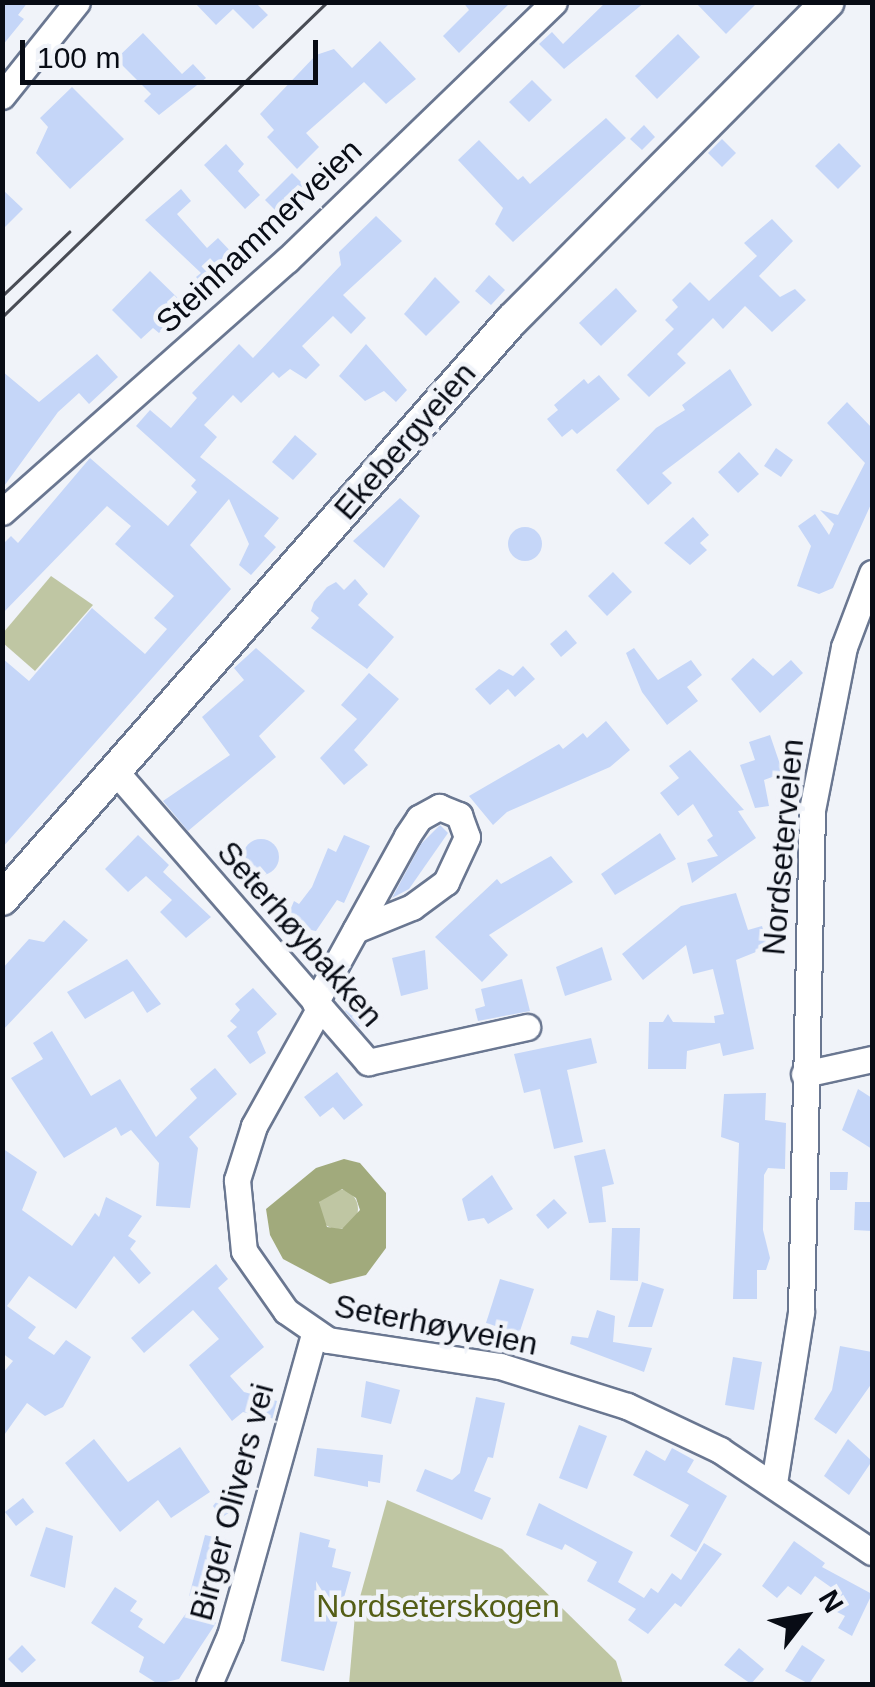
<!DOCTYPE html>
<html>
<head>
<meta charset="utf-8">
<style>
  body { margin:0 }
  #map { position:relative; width:875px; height:1687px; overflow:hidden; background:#f0f3f9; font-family:Helvetica,sans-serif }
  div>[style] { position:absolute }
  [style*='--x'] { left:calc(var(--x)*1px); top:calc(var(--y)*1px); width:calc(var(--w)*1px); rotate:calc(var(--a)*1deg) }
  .green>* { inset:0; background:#bfc6a3 }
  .round { border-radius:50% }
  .water>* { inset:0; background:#a1aa7c }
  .building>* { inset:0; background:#c5d6f8 }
  .roads { filter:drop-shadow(2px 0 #6a7791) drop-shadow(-2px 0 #6a7791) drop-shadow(0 2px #6a7791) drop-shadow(0 -2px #6a7791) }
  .minor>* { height:25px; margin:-12.5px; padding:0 12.5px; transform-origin:12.5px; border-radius:12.5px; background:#fff }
  .major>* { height:32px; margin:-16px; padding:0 16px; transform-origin:16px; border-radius:16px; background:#fff }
  .tram>* { height:2.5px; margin:-1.25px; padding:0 1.25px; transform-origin:1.25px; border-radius:1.25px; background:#494c55 }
  span { translate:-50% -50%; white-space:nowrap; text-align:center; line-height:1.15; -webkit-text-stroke:9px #f0f3f9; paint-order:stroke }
  .street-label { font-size:32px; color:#080c15 }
  .park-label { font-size:32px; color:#545e16 }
  .frame { position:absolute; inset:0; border:5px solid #080c15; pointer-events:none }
  .north { position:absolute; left:755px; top:1567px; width:100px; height:100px; -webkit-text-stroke:8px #f0f3f9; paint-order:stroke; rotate:59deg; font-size:28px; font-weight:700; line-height:40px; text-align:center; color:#080c15 }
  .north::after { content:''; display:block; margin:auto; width:35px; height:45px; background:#080c15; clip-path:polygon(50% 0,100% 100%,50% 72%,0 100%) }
  .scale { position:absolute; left:20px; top:40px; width:298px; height:45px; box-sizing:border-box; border:5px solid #080c15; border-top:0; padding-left:12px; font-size:30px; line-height:35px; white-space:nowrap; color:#080c15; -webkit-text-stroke:8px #f0f3f9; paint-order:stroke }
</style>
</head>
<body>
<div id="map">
  <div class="green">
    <i style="clip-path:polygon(51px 576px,93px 605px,35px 671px,3px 643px,3px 633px)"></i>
    <i class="round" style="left:318px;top:1189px;width:40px;height:40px"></i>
    <i style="clip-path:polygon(387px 1500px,502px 1549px,616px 1661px,623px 1684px,349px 1684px,355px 1615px)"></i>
  </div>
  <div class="water">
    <i style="clip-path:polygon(evenodd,344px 1159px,360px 1163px,386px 1193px,386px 1248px,366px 1275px,330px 1284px,283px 1259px,270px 1235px,266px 1209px,316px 1168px,344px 1159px,342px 1189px,356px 1198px,360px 1210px,342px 1229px,327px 1227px,319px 1202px,342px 1189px)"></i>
  </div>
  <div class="building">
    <i style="clip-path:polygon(2px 2px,28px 2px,18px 15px,24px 19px,2px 46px)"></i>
    <i style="clip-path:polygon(194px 2px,255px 2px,268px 15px,253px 29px,233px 9px,216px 25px)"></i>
    <i style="clip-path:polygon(463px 2px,511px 2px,459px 53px,443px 36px,469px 10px)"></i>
    <i style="clip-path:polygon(606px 2px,645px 2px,564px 69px,539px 44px,552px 32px,563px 44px)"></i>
    <i style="clip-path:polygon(695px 2px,758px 2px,726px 34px)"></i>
    <i style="clip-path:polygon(143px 33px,182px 74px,193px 64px,206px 78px,159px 115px,144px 101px,151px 94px,116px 59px)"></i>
    <i style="clip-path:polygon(678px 34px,700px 57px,657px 99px,635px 76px)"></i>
    <i style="clip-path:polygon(380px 41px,416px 79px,386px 104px,364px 82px,306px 133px,319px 147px,297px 169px,267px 137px,274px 130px,260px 114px,316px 55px,334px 49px,352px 68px)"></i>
    <i style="clip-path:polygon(532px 80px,552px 100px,529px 122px,509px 102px)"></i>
    <i style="clip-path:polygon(72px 87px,124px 139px,70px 189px,36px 153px,48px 127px,40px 118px)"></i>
    <i style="clip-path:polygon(606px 118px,626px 138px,513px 242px,495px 224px,503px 208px,458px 160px,479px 140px,518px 180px,523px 176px,530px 184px)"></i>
    <i style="clip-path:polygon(644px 125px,655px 137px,642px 150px,630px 139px)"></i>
    <i style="clip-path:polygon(722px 139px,736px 153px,722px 167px,708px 153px)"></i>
    <i style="clip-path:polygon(839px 143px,861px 166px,838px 189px,815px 166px)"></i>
    <i style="clip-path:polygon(226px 144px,244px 164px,238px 171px,260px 195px,245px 209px,204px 165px)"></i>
    <i style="clip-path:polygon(292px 173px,313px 194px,286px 221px,265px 200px)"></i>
    <i style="clip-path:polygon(2px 189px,23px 209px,2px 230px)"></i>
    <i style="clip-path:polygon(181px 189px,191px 201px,177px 214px,207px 248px,218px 238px,236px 257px,208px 291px,196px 277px,201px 273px,145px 220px)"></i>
    <i style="clip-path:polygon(376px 216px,402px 241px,343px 295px,366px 318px,351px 334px,333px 316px,302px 346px,320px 365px,306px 379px,290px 369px,279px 378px,273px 372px,241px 403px,233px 395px,204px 425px,217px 437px,200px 457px,279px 518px,264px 536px,276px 547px,251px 575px,239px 565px,249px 544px,229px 499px,190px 545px,231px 589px,2px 848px,2px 658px,29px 681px,92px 608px,145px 654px,167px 629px,154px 618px,174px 596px,115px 544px,131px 526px,107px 506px,2px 614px,2px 545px,11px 536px,18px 543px,90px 458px,168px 526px,197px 492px,191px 486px,196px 480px,136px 426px,150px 410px,171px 428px,197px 398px,192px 393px,239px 344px,253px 358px,341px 265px,339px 252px)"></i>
    <i style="clip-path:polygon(772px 219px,793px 241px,759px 276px,780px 297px,795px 289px,806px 300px,772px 332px,745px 306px,723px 329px,713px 318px,677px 354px,686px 363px,649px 397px,627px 375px,674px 329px,665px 320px,678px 307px,672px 300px,690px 282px,709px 301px,757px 256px,744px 243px)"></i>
    <i style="clip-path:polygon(150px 271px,186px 306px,159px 333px,153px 328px,141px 339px,112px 310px)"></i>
    <i style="clip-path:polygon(489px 275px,505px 290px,491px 305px,475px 291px)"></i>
    <i style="clip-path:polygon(435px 277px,460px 302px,426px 336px,404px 314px)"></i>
    <i style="clip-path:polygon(616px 288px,637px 311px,601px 346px,579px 323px)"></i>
    <i style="clip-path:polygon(366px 344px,407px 390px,396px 402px,384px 391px,365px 401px,339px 376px)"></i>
    <i style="clip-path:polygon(97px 354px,118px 377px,89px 404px,79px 393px,58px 412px,2px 489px,2px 371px,39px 402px)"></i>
    <i style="clip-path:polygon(730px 369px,752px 405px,662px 473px,672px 483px,648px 505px,616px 470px,656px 428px,685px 410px,682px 405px)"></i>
    <i style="clip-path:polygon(599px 375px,620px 399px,577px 434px,572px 429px,562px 437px,547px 419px,558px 410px,554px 405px,584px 379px,588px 384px)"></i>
    <i style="clip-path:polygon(847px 402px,872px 428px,872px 502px,833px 588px,819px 594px,797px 586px,811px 546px,798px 526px,815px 514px,829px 535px,834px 524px,820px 510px,838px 515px,865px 463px,827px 423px)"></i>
    <i style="clip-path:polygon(295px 435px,317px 454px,293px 480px,272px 462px)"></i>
    <i style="clip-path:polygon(776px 448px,793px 460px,781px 477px,764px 466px)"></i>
    <i style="clip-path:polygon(739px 452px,759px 474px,738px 493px,718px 472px)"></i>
    <i style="clip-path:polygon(400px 498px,420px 516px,384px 568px,353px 541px)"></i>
    <i style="clip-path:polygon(693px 517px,709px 535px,700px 543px,707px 550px,690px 565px,664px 543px)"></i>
    <i class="round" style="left:508px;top:527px;width:34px;height:34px"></i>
    <i style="clip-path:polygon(613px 572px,632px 592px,607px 616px,588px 596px)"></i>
    <i style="clip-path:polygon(355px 579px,368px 594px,358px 605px,394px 637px,367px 669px,311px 628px,319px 618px,311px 611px,314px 602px,327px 587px,336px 582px,344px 590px)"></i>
    <i style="clip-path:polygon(566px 630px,577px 643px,561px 657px,550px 644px)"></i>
    <i style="clip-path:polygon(256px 648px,305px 691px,259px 736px,276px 757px,188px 831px,163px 801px,230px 755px,202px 717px,244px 680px,234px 668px)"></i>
    <i style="clip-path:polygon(634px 648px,658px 680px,691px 660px,702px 675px,687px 687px,698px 701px,667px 725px,642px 692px,626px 653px)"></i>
    <i style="clip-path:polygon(753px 658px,773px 676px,791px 660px,803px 673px,760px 713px,731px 679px)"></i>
    <i style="clip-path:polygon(523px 666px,535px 679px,515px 697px,508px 689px,490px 705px,475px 689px,499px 669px,513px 676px)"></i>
    <i style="clip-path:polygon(369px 673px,399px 699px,354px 750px,368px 765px,344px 785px,320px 758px,357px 719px,341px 705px)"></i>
    <i style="clip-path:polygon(606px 721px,630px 750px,610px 767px,507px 812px,493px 825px,469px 796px,559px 744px,563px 749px,583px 733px,587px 738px)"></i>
    <i style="clip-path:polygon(770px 735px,783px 773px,764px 780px,769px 806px,755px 808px,740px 765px,755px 760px,749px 742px)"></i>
    <i style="clip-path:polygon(690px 750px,744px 810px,738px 811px,756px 838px,692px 883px,687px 863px,718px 856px,707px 840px,713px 836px,693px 804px,678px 816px,660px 793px,679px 778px,669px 766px)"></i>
    <i style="clip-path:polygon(440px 825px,448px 833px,409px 889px,392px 898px,421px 844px)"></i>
    <i style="clip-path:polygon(660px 833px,676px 859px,615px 895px,601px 874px)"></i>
    <i style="clip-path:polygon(138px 835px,169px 865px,163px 872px,211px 917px,186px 938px,160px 912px,172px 900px,146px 876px,128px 892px,105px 869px)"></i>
    <i style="clip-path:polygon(344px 835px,370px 846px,344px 903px,337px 900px,316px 931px,284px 925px,294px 901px,299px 904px,312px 887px,328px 848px,336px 852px)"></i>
    <i class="round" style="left:243px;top:839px;width:36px;height:36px"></i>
    <i style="clip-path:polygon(551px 856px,573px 882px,489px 935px,508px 955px,482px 982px,435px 937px,497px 879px,501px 884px)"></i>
    <i style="clip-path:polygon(736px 893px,748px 930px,762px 926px,768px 947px,736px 960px,754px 1049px,723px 1056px,720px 1043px,687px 1051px,686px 1069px,648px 1069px,649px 1022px,663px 1022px,668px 1014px,673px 1022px,715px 1023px,714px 1016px,724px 1014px,713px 969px,693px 974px,686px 945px,643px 980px,622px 954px,681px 906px)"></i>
    <i style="clip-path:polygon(64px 920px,88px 940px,2px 1031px,2px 969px,29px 939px,44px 942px)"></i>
    <i style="clip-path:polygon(602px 947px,612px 980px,565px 996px,556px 967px)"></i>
    <i style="clip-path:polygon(425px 950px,428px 989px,401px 996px,392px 958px)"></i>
    <i style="clip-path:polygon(127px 959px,161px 1004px,147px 1013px,133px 991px,85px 1019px,67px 992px)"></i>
    <i style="clip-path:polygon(522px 979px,530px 1011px,478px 1021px,475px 1009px,485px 1006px,481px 989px)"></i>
    <i style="clip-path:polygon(253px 988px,277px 1014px,257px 1032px,266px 1053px,250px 1064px,227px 1036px,237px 1027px,230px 1021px,240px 1010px,235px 1004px)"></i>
    <i style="clip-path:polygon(358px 1000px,372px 1015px,359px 1027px,345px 1011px)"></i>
    <i style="clip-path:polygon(52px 1031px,91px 1096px,120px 1079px,156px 1137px,197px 1098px,190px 1089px,215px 1068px,237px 1094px,189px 1137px,198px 1148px,190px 1208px,156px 1206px,159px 1163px,131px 1130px,121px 1136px,116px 1127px,64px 1158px,11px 1078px,43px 1059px,33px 1043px)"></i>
    <i style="clip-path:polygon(591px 1038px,597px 1063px,567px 1070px,583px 1142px,554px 1149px,540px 1089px,524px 1093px,514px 1054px)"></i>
    <i style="clip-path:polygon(337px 1072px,363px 1105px,344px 1120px,333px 1107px,320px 1117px,304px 1097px)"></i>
    <i style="clip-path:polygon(858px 1089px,872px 1098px,872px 1149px,842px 1130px)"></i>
    <i style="clip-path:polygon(766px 1093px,765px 1120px,786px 1123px,785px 1169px,768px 1168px,764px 1175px,763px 1230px,770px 1258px,766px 1270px,757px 1270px,757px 1299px,733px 1299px,739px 1143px,721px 1137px,724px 1094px)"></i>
    <i style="clip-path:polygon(2px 1148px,37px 1172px,22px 1210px,72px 1246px,95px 1213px,99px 1217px,106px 1197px,142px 1216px,128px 1236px,136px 1241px,130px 1249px,151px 1273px,139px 1284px,114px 1256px,76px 1309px,29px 1276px,7px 1306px,36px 1327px,28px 1338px,54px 1355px,66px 1340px,91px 1357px,63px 1407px,45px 1416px,27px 1403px,2px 1438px,2px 1374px,13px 1361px,2px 1353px)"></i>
    <i style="clip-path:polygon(605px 1149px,614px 1184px,602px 1187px,606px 1222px,589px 1223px,574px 1156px)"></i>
    <i style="clip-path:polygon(830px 1172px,848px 1172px,847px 1190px,830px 1190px)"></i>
    <i style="clip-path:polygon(492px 1175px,513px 1209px,488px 1224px,484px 1218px,468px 1221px,462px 1199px)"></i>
    <i style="clip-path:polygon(554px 1199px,567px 1213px,548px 1229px,536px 1215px)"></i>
    <i style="clip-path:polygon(855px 1202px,872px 1202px,872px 1231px,854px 1230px)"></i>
    <i style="clip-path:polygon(612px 1228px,640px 1228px,638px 1281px,610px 1280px)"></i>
    <i style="clip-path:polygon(216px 1264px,228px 1279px,218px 1288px,264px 1347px,230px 1376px,244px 1392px,277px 1401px,272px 1420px,243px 1412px,232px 1421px,189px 1365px,219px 1339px,193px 1310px,144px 1353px,131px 1338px)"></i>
    <i style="clip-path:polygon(500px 1279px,534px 1289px,519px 1334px,486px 1323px)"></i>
    <i style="clip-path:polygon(642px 1282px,664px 1289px,652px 1327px,628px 1327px)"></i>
    <i style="clip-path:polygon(597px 1310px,615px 1316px,613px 1342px,652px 1348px,644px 1372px,570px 1344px,572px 1336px,588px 1338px)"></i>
    <i style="clip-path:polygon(840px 1346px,872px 1352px,872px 1383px,836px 1434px,814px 1419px,832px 1390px)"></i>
    <i style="clip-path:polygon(733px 1357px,762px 1362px,754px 1410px,725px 1405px)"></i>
    <i style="clip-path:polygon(366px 1381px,400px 1390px,391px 1424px,361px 1417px)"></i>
    <i style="clip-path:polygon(476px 1397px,505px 1403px,493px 1458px,488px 1457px,474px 1491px,491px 1498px,482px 1520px,416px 1491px,425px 1469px,452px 1480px,460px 1473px)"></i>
    <i style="clip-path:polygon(579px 1425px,607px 1436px,587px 1489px,559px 1478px)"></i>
    <i style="clip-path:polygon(94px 1439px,128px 1482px,180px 1447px,210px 1492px,171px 1518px,158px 1500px,120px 1532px,65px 1463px)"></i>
    <i style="clip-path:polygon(848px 1439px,872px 1461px,849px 1495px,824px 1476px)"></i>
    <i style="clip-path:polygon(317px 1448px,383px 1455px,380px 1483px,368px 1481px,368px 1487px,314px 1476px)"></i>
    <i style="clip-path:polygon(672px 1448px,694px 1460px,687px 1472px,727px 1496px,696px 1552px,670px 1536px,689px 1505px,633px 1475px,646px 1450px,665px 1461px)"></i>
    <i style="clip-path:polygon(225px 1490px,236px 1508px,221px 1518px,213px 1506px)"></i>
    <i style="clip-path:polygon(23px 1498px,34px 1512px,16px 1526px,5px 1512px)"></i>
    <i style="clip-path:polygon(539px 1503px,633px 1552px,618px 1582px,644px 1598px,651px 1588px,658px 1593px,672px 1573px,681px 1580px,704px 1543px,722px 1554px,681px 1607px,675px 1603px,648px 1634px,628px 1620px,636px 1609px,587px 1581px,597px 1562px,565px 1544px,562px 1550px,526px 1535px)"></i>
    <i style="clip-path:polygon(46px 1527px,73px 1536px,65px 1588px,30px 1576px)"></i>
    <i style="clip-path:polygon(300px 1532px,330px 1540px,328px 1547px,336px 1549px,332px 1567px,351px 1572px,324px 1671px,281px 1661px)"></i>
    <i style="clip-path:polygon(205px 1535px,227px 1540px,208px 1613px,216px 1623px,179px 1679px,158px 1684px,139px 1672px,144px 1657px,91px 1623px,115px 1587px,137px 1601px,130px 1611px,143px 1619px,138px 1627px,164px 1644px,197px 1598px,189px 1596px)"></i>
    <i style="clip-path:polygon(794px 1541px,825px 1563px,822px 1567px,872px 1594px,852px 1636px,838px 1628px,845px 1616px,831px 1609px,839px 1593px,815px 1576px,801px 1595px,788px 1586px,777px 1598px,762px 1586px)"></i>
    <i style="clip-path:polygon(22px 1645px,36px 1660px,22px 1673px,8px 1659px)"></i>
    <i style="clip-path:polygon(802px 1645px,825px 1660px,809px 1684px,785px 1671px)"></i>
    <i style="clip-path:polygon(739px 1648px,764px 1669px,751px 1684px,724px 1665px)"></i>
  </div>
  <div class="roads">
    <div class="minor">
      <i style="--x:2;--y:96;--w:120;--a:-51.4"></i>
      <i style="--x:2;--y:512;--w:380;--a:-41.5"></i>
      <i style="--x:287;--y:260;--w:371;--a:-44"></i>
      <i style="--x:115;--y:771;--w:386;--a:49"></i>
      <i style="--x:368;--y:1062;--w:163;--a:-12.4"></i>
      <i style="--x:315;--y:1003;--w:191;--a:-61.1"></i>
      <i style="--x:407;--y:836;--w:22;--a:-56"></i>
      <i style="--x:419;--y:818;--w:23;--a:-29"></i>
      <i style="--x:439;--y:807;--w:22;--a:22"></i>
      <i style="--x:459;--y:815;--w:23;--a:70"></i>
      <i style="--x:467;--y:837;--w:50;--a:115"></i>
      <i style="--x:446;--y:882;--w:42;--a:143.7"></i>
      <i style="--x:412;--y:907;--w:61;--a:158"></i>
      <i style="--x:319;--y:1009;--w:134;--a:119.1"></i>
      <i style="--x:254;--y:1126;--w:57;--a:107.5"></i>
      <i style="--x:237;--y:1180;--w:71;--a:84.4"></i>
      <i style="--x:244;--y:1251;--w:73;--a:55"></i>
      <i style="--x:286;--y:1311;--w:51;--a:34.6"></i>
      <i style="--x:328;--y:1340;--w:174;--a:8.6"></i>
      <i style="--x:500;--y:1366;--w:133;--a:17.5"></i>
      <i style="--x:627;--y:1406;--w:103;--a:25.3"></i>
      <i style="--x:720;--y:1450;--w:183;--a:33.9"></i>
      <i style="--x:804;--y:1074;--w:70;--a:-12.4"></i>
      <i style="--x:774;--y:1483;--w:173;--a:-81"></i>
      <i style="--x:801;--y:1312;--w:502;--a:-88.74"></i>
      <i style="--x:812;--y:810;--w:166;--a:-78.9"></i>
      <i style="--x:844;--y:647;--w:79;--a:-69.3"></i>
      <i style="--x:209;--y:1684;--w:53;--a:-66.8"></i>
      <i style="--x:230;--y:1635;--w:312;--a:-74.4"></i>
    </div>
    <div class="major">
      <i style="--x:2;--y:899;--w:772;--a:-48.63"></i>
      <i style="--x:512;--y:320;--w:448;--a:-45.2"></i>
    </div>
  </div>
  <div class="tram">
    <i style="--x:2;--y:296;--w:93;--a:-43.7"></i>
    <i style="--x:2;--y:317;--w:453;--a:-44.1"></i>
  </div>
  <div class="street-label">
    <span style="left:259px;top:236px;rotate:-43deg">Steinhammerveien</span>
    <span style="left:405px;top:441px;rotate:-49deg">Ekebergveien</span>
    <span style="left:783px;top:847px;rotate:-85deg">Nordseterveien</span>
    <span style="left:300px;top:934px;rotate:49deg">Seterhøybakken</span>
    <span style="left:436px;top:1325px;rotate:11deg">Seterhøyveien</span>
    <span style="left:232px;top:1502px;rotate:-75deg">Birger Olivers vei</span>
  </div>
  <div class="park-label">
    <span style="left:438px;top:1606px">Nordseterskogen</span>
  </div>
  <div class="frame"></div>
  <div class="north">N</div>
  <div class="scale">100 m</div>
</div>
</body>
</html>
